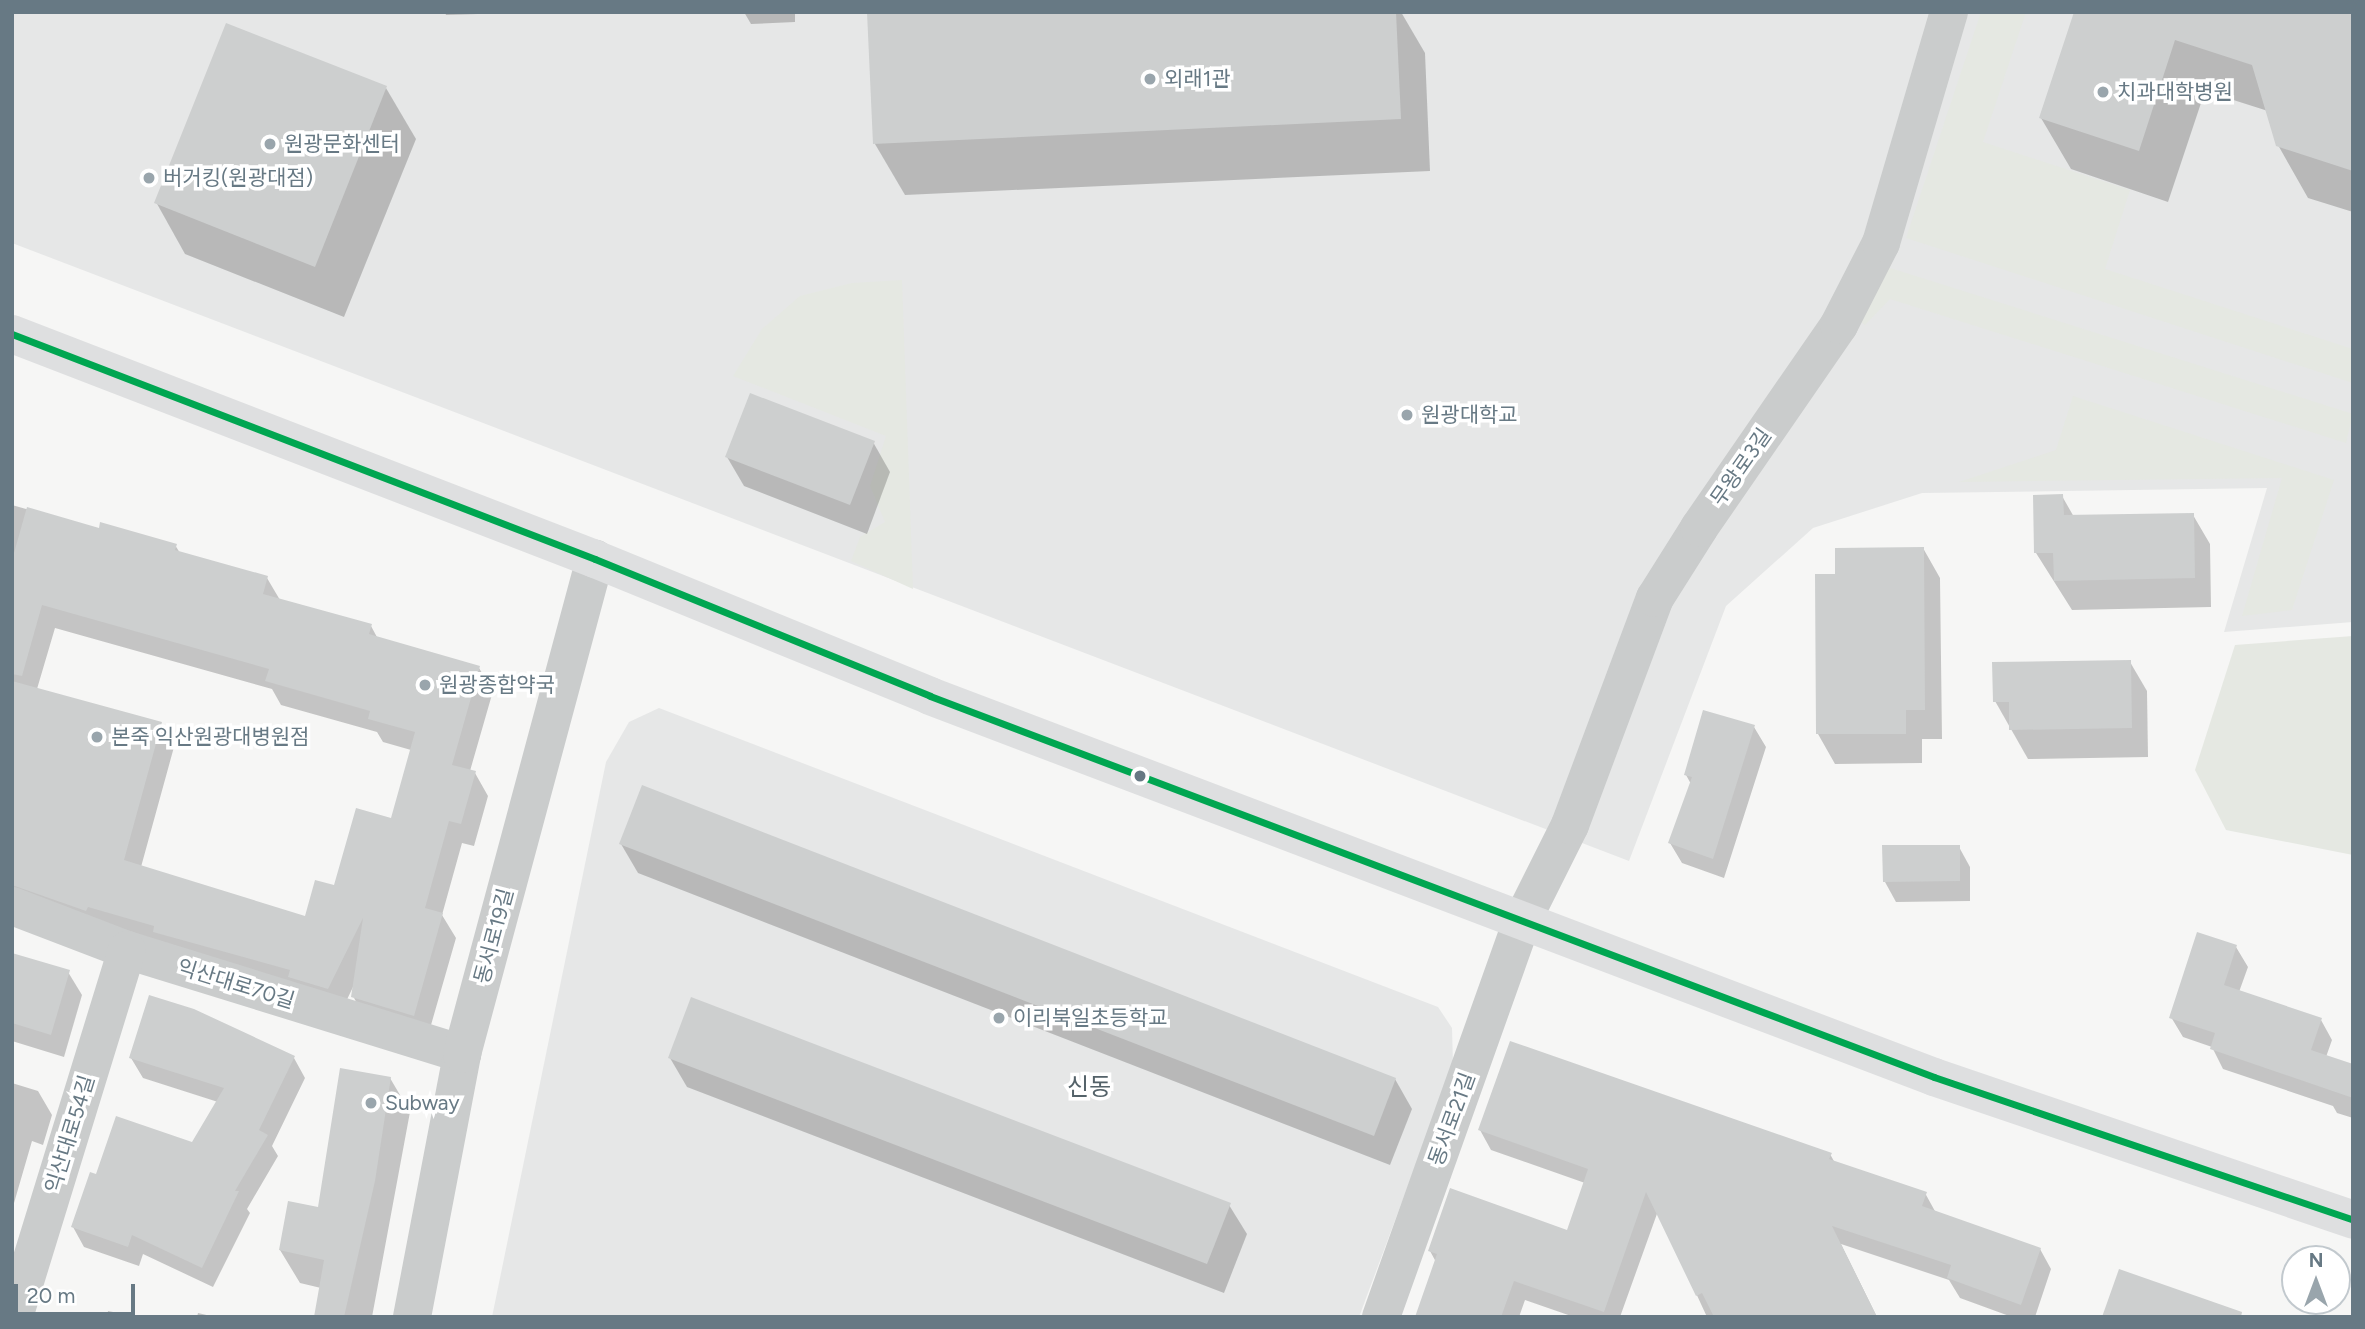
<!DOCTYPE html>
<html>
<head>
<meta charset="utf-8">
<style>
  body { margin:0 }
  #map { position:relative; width:2365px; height:1329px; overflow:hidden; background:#f6f6f5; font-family:Figtree,"Noto Sans KR",sans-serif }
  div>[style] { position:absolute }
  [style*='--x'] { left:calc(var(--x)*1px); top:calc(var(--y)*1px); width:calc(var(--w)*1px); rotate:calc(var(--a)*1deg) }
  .built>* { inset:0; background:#e6e7e7 }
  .green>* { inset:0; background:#e5e8e2 }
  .shadow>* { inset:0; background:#0003 }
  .building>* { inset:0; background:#cdcfcf }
  .street>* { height:38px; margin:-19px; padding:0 19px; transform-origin:19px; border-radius:19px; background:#cacccc }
  .secondary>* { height:38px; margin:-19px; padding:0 19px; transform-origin:19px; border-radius:19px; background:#dedfe0 }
  .bus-1>* { height:7px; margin:-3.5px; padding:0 3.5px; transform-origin:3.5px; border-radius:3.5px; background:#00a651 }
  .dots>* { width:19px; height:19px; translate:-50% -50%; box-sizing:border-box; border:4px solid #fff; border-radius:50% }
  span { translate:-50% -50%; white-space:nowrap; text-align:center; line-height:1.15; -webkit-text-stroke:7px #fff; paint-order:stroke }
  .poi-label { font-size:21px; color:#677984 }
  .left { translate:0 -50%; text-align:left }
  .street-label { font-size:21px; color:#677984 }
  .quarter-label { font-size:24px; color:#546269 }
  .frame { position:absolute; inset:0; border:14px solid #677984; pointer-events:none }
  .north { position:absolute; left:2281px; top:1245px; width:70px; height:70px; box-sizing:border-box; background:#fff; border:2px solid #c2c9ce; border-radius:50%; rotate:0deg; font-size:19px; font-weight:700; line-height:28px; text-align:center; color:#677984 }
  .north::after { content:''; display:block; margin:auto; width:24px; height:32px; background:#99a5ac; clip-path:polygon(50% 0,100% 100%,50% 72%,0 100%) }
  .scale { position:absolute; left:14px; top:1284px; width:121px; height:32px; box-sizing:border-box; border:4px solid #677984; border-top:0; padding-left:9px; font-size:21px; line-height:24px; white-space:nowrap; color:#677984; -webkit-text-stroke:5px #fff; paint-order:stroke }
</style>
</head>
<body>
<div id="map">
  <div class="built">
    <i style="clip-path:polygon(12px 12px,2353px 12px,2353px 622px,2224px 632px,2267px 488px,1922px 493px,1813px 528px,1726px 606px,1629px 861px,12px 243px)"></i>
    <i style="clip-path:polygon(659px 708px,1438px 1007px,1452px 1028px,1453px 1065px,1359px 1317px,492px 1317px,606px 762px,629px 722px)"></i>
  </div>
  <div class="green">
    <i style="clip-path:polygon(1981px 12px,2026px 12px,1983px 142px,2130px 190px,2105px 269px,2353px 349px,2353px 383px,1906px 238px)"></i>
    <i style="clip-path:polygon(1887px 267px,2353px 414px,2346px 443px,1890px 299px,1865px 325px,1850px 313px)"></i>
    <i style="clip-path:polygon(902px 280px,913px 589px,851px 561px,860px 537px,885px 522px,870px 486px,886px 436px,733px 376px,762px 329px,800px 296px,852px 283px)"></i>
    <i style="clip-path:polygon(2073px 396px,2334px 480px,2292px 610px,2242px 616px,2282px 478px,1959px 482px,2056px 450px)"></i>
    <i style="clip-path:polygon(2353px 636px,2353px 855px,2226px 830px,2195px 770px,2235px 645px)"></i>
  </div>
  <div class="shadow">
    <i style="clip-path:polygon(445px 12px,537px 12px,446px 15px)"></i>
    <i style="clip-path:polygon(744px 12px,795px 12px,795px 22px,751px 24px)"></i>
    <i style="clip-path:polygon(869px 12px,1401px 12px,1425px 53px,1430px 171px,905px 195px,875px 144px)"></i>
    <i style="clip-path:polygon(2075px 12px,2353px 12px,2353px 212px,2308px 198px,2278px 145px,2268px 111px,2205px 91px,2168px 202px,2071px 169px,2041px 118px)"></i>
    <i style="clip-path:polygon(386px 88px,416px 139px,344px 317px,185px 254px,156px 202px)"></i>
    <i style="clip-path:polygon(873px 442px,890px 472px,867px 534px,744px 486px,727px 457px)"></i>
    <i style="clip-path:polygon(2062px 496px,2074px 517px,2193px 515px,2210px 544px,2211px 607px,2072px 610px,2036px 553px)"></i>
    <i style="clip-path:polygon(evenodd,12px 505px,100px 530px,175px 545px,180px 553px,267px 578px,280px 600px,371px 626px,378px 639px,479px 668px,493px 691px,470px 771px,475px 773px,488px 796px,474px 846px,462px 843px,442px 915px,456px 938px,427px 1039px,366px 1020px,353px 996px,353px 987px,341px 1012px,12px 911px,12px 505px,55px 628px,272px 689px,281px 705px,377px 732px,383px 742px,411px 750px,392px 820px,306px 919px,141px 867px,174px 747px,161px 724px,37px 689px,55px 628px)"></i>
    <i style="clip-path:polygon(1923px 548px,1940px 578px,1942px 739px,1922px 739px,1922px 763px,1835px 764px,1818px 734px,1837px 576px)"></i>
    <i style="clip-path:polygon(2130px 662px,2147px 691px,2148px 757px,2028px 759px,1995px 701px)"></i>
    <i style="clip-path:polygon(1754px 727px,1766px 747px,1724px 878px,1682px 863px,1670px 843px,1691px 784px,1686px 775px)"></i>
    <i style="clip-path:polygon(621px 844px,1395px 1079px,1412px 1109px,1390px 1165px,638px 873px)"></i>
    <i style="clip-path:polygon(1959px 847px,1970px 867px,1970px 901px,1896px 902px,1885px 882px)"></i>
    <i style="clip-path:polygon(2236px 947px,2248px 967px,2239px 992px,2321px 1020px,2332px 1040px,2326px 1057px,2353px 1066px,2353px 1118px,2337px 1113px,2333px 1106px,2223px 1069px,2212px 1047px,2183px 1037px,2171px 1017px)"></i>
    <i style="clip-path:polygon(12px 955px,68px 972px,82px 995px,64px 1057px,12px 1041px)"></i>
    <i style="clip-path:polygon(131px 1058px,294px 1058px,305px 1078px,272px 1146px,278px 1156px,247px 1209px,250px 1213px,213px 1287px,143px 1254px,139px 1266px,84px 1247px,73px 1227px,97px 1176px,193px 1144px,218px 1102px,143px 1078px)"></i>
    <i style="clip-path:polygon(670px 1058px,1229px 1205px,1247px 1234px,1224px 1293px,687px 1087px)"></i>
    <i style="clip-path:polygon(390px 1078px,410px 1112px,372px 1317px,316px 1317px,321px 1288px,300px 1283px,280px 1250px,319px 1209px)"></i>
    <i style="clip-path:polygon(12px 1083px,38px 1091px,52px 1115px,43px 1145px,32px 1141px,12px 1210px)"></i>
    <i style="clip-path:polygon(1480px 1130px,1830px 1154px,1835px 1163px,1925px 1193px,1936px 1213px,2040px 1249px,2051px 1269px,2035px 1317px,2012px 1317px,1960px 1298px,1949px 1280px,1841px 1244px,1877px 1317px,1707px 1317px,1658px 1211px,1620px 1317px,1574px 1317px,1525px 1300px,1519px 1317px,1417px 1317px,1436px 1262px,1430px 1251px,1568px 1232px,1585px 1183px,1491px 1150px)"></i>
    <i style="clip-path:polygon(108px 1311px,139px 1317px,107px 1317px)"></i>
    <i style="clip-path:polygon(198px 1313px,215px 1317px,197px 1317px)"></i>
  </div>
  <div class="building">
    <i style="clip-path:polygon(867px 12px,1396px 12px,1401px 119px,873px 144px)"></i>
    <i style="clip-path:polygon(2074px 12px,2353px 12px,2353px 171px,2276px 146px,2252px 65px,2175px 40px,2139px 151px,2039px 118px)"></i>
    <i style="clip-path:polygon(226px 23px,387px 86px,315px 267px,154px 203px)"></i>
    <i style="clip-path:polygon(750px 393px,875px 441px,850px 505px,725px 457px)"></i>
    <i style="clip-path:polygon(2063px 494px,2064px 515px,2194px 513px,2195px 578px,2054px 581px,2053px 553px,2034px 553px,2033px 495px)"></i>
    <i style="clip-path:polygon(27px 507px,99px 528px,100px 522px,177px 544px,175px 550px,268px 576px,263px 594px,372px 624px,369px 634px,480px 666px,452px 765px,476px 771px,461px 824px,449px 821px,425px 908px,443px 913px,414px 1016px,351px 997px,363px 918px,328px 989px,288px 977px,290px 970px,153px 932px,154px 926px,88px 907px,86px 911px,12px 885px,12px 681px,162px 722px,124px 860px,305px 916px,315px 880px,334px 885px,356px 808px,391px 818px,415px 732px,368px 719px,370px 711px,265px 681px,269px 669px,42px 605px,22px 676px,12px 674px,12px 560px)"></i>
    <i style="clip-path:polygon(1924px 547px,1925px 710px,1906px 710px,1906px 734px,1816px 734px,1815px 574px,1835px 574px,1835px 548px)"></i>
    <i style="clip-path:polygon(2131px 660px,2132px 728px,2009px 730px,2009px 702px,1993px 702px,1992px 662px)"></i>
    <i style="clip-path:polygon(1703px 710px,1755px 725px,1713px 859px,1668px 843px,1692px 777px,1684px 775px)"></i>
    <i style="clip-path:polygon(642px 785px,1396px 1078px,1374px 1136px,619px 844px)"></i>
    <i style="clip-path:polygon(1882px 845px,1960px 845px,1960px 881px,1883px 882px)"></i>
    <i style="clip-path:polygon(2197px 932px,2237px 945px,2224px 985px,2322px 1018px,2311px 1050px,2353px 1064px,2353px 1098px,2210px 1049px,2215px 1033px,2169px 1018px)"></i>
    <i style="clip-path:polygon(12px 953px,70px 970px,51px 1035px,12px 1023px)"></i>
    <i style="clip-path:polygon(149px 995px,194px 1009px,295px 1056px,259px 1130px,268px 1135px,235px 1191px,239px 1191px,202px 1268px,132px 1235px,128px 1247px,71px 1227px,90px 1172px,96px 1174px,116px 1116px,192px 1142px,224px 1088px,129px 1058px)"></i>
    <i style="clip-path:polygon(691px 997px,1231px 1203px,1207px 1264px,668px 1058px)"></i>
    <i style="clip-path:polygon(1510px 1041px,1832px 1153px,1829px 1159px,1927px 1192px,1922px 1206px,2041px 1248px,2021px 1305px,1947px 1278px,1951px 1265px,1832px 1226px,1877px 1317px,1714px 1317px,1702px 1293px,1696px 1296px,1646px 1192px,1604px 1312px,1514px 1281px,1501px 1317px,1415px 1317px,1437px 1254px,1428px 1251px,1450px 1188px,1567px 1230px,1588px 1169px,1478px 1130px)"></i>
    <i style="clip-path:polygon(340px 1068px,391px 1077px,375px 1181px,344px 1317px,314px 1317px,324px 1260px,279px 1250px,288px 1201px,318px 1207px)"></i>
    <i style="clip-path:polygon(2119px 1269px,2242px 1312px,2241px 1317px,2102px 1317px)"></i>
  </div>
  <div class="street">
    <i style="--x:12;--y:906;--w:123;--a:20.9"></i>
    <i style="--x:127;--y:950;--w:351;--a:17.2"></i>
    <i style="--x:14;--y:1317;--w:384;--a:-72.9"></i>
    <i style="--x:412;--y:1317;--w:268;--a:-79.2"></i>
    <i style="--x:462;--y:1054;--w:513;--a:-74.96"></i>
    <i style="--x:1381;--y:1317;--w:420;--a:-70.4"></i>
    <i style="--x:1522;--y:921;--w:107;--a:-63.4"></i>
    <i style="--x:1570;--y:825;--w:242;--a:-69.5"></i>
    <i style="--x:1655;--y:598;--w:83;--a:-57.8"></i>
    <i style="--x:1699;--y:528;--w:247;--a:-55.4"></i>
    <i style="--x:1839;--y:325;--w:92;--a:-62.9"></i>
    <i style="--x:1881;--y:243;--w:241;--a:-73.6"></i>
  </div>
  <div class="secondary">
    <i style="--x:12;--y:334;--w:625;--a:21.1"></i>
    <i style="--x:595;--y:559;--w:362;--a:22.2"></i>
    <i style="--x:930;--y:696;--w:1074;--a:20.78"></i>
    <i style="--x:1934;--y:1077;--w:443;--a:18.8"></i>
  </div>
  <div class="bus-1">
    <i style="--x:12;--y:334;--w:625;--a:21.1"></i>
    <i style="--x:595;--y:559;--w:362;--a:22.2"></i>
    <i style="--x:930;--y:696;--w:1074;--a:20.78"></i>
    <i style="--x:1934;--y:1077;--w:443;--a:18.8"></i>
  </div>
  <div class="dots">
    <i style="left:1150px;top:79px;background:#99a5ac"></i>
    <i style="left:2103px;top:92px;background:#99a5ac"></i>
    <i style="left:270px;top:144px;background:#99a5ac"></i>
    <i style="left:149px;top:178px;background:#99a5ac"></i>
    <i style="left:1407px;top:415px;background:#99a5ac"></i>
    <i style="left:425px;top:685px;background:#99a5ac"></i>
    <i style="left:97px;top:737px;background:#99a5ac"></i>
    <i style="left:1140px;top:776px;background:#677984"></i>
    <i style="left:999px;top:1018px;background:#99a5ac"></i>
    <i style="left:371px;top:1103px;background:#99a5ac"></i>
  </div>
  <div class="poi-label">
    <span class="left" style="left:1164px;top:79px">외래1관</span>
    <span class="left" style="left:2117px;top:92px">치과대학병원</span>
    <span class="left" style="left:284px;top:144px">원광문화센터</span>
    <span class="left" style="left:163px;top:178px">버거킹(원광대점)</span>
    <span class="left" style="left:1421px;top:415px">원광대학교</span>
    <span class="left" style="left:439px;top:685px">원광종합약국</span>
    <span class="left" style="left:111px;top:737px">본죽 익산원광대병원점</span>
    <span class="left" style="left:1013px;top:1018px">이리북일초등학교</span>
    <span class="left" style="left:385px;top:1103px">Subway</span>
  </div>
  <div class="street-label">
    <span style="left:1741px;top:467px;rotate:-55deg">무왕로3길</span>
    <span style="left:494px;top:936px;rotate:-75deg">동서로19길</span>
    <span style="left:236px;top:984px;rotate:17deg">익산대로70길</span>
    <span style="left:1452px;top:1119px;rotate:-70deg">동서로21길</span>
    <span style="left:70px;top:1134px;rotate:-73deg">익산대로54길</span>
  </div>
  <div class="quarter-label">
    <span style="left:1089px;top:1087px">신동</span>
  </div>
  <div class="frame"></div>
  <div class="north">N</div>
  <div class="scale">20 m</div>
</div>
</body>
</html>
